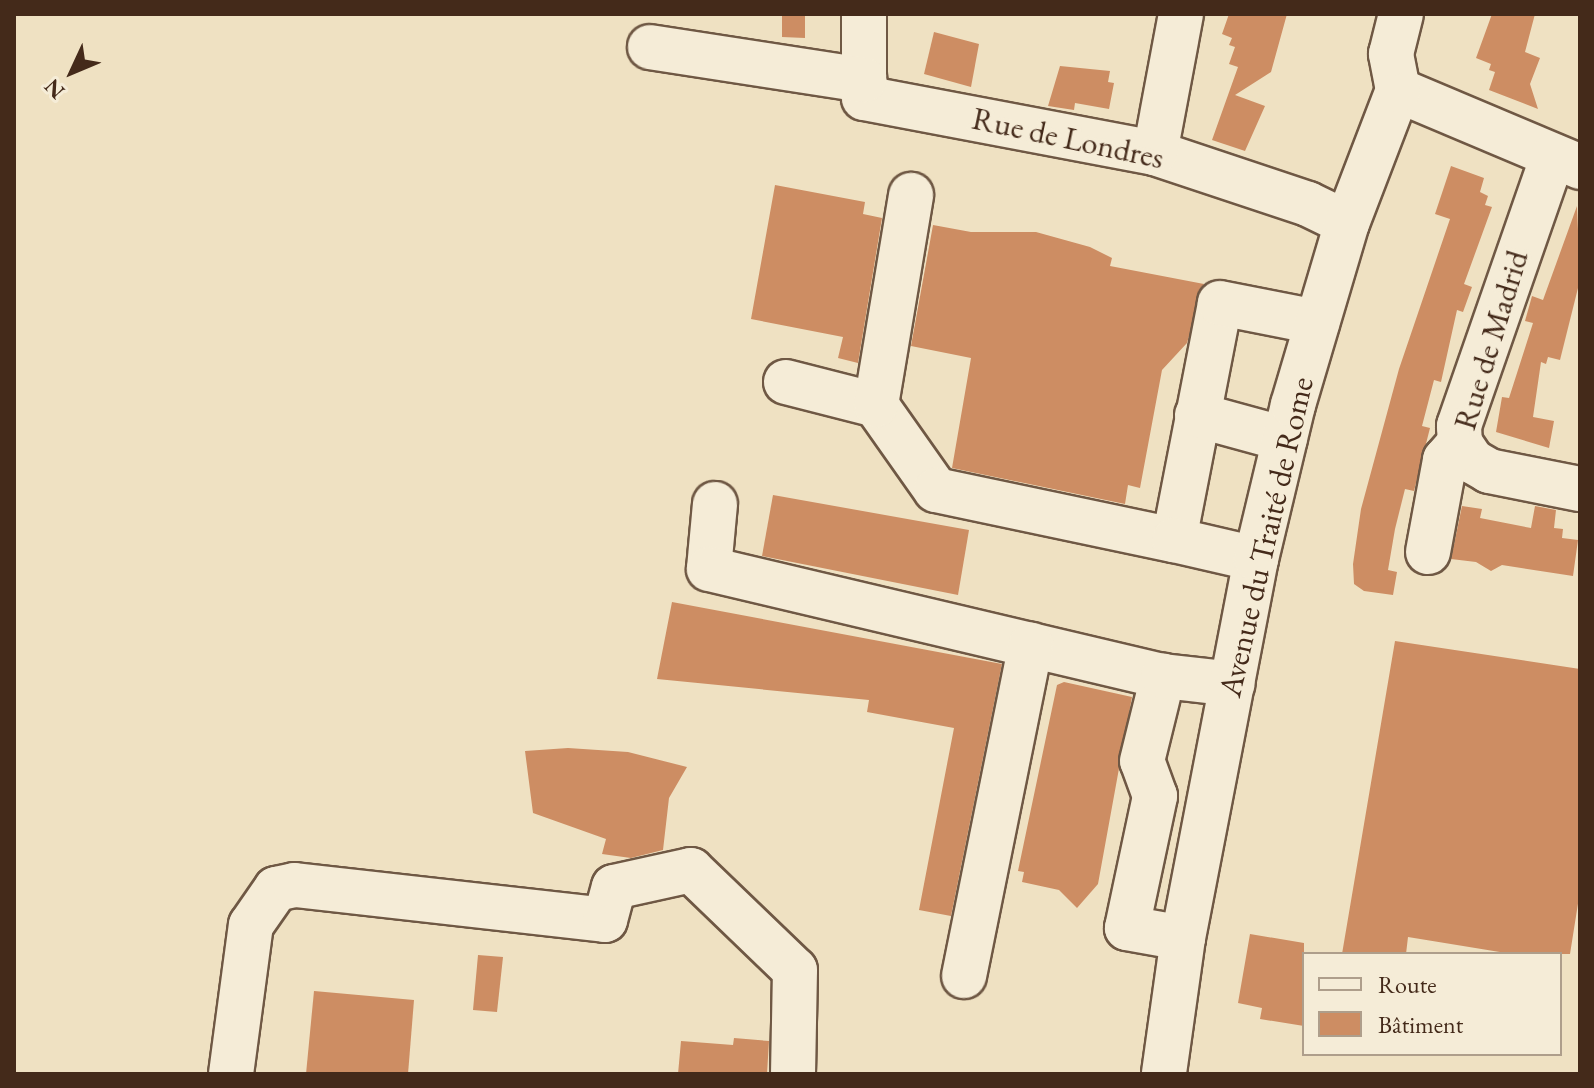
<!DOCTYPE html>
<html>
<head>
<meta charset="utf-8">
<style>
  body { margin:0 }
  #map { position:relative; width:1594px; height:1088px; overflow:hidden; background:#efe1c2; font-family:"EB Garamond",serif }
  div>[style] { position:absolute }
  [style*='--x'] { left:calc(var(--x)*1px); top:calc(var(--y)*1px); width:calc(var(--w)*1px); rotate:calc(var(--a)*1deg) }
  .building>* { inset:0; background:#cd8d63 }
  .roads { filter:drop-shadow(2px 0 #6f5844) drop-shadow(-2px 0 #6f5844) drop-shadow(0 2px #6f5844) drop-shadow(0 -2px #6f5844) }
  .minor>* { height:44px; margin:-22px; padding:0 22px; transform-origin:22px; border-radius:22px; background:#f5ecd7 }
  span { translate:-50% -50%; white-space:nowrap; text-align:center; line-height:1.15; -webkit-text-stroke:8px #f5ecd7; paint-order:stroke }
  .street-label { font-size:32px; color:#442a1a }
  .frame { position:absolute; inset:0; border:16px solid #442a1a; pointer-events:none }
  .legend { position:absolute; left:1302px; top:952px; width:260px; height:104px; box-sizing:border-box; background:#f5ecd7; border:2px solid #ae9e8b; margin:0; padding:10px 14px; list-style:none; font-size:24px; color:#442a1a }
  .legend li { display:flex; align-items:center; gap:16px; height:40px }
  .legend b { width:40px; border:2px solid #ae9e8b }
  .north { position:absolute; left:32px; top:32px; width:80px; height:80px; -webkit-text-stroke:6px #f5ecd7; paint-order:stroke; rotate:226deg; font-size:22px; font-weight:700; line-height:32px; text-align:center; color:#442a1a }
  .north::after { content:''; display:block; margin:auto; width:28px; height:36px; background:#442a1a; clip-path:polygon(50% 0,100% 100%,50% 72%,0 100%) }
</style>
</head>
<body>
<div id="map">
  <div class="building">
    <i style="clip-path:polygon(782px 14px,805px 14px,805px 38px,782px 37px)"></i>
    <i style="clip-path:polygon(1229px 14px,1287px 14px,1271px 72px,1235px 95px,1265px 106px,1245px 151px,1212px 140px,1238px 67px,1229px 64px,1235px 47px,1229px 45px,1232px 38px,1222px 34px)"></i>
    <i style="clip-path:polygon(1492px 14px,1535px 14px,1525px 52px,1540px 58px,1530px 84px,1538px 109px,1489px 90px,1495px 72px,1489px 70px,1491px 64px,1476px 58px)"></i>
    <i style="clip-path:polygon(934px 32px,979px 44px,971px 87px,924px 74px)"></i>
    <i style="clip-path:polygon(1060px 66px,1110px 71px,1108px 82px,1114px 83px,1109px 109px,1075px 103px,1074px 110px,1048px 106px)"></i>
    <i style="clip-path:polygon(1451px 166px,1484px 178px,1480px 192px,1488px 196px,1485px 205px,1492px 207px,1464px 284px,1472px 287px,1463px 312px,1457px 310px,1441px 382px,1434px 380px,1422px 426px,1430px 428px,1414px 491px,1405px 489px,1395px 529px,1388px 570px,1397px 572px,1393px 595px,1364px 591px,1354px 584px,1353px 564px,1361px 509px,1399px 369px,1450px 219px,1435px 214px)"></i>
    <i style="clip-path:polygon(775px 185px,865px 202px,863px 214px,882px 218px,858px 363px,838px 358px,843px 337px,751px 319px)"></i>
    <i style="clip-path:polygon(1577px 206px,1580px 280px,1560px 360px,1548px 357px,1546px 364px,1541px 362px,1533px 417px,1554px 421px,1549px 448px,1496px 432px,1502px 397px,1509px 398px,1533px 323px,1525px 321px,1532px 296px,1543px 300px)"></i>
    <i style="clip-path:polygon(933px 225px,971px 232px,1036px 232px,1090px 247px,1112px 258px,1110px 266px,1204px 284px,1187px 343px,1162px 370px,1140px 488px,1128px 485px,1125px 504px,952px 468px,971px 358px,911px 346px)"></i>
    <i style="clip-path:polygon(773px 495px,969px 530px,958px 595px,762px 556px)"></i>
    <i style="clip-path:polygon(1462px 506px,1482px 509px,1480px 518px,1531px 528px,1535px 506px,1556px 510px,1554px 528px,1563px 529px,1562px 538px,1578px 540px,1573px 576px,1502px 565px,1491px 571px,1476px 562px,1451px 559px)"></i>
    <i style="clip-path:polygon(672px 602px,1002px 664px,951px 916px,919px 910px,954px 728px,867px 712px,869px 700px,657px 679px)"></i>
    <i style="clip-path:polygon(1395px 641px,1580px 669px,1580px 891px,1570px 954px,1512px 954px,1408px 937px,1406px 954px,1342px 954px)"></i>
    <i style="clip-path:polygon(1064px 682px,1132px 697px,1098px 884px,1077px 908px,1059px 890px,1022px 882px,1024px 872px,1018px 871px,1057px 685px)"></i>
    <i style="clip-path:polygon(568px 748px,628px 752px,687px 767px,669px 798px,663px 850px,631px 858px,602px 854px,606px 839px,533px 813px,525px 751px)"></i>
    <i style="clip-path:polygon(1250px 934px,1304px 943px,1304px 1026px,1260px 1019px,1262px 1008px,1238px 1003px)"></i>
    <i style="clip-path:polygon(478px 955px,503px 957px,497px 1012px,473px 1010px)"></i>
    <i style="clip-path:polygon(314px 991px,414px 1000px,408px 1074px,306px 1074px)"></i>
    <i style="clip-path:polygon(734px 1038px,769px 1041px,767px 1074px,678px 1074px,681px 1041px,733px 1045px)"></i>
  </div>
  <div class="roads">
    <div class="minor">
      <i style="--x:864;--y:14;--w:84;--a:90"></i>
      <i style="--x:864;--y:98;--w:296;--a:10.7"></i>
      <i style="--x:1155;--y:153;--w:161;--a:18.4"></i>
      <i style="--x:1308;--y:204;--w:43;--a:26"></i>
      <i style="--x:650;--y:47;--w:217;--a:8.8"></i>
      <i style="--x:1398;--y:90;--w:198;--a:22.9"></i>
      <i style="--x:1155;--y:153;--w:141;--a:-79.4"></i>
      <i style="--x:1553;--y:156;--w:286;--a:109.2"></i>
      <i style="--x:1459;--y:426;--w:17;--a:87"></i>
      <i style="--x:1460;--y:443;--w:22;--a:56"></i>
      <i style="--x:1472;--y:461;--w:20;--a:30"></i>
      <i style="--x:1489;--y:471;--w:93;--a:11.2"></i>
      <i style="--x:786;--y:382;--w:93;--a:14.3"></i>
      <i style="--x:876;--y:405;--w:104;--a:54.8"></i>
      <i style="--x:936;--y:490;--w:243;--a:11.9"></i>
      <i style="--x:1174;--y:540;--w:241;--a:-79"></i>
      <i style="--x:1220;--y:303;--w:99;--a:11.1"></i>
      <i style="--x:876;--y:405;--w:213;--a:-80.5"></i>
      <i style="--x:1197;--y:415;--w:91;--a:15.3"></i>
      <i style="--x:715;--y:504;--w:65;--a:95.3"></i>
      <i style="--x:709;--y:569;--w:466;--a:13.3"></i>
      <i style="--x:1174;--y:540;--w:84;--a:13"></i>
      <i style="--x:1428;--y:552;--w:94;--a:-79.5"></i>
      <i style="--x:1445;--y:460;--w:23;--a:-49"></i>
      <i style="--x:1183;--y:938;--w:57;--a:-169.9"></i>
      <i style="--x:1127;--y:928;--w:135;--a:-78"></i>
      <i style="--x:1155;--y:796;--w:37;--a:-110"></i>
      <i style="--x:1142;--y:761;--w:88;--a:-76.1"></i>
      <i style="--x:1163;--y:676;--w:70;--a:6.5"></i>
      <i style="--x:964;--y:976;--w:338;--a:-78.6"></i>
      <i style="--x:1164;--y:1073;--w:136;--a:-82"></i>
      <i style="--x:1183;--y:938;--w:386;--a:-79.1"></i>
      <i style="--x:1256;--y:559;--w:158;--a:-76.5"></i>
      <i style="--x:1293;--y:405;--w:190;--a:-73.5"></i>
      <i style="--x:1347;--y:223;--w:142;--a:-69"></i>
      <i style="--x:1398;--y:90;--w:37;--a:-101"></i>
      <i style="--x:1391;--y:54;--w:41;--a:-76"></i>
      <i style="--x:231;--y:1074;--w:150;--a:-82.4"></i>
      <i style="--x:251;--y:925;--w:44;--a:-55.2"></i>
      <i style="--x:276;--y:889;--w:19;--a:-12"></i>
      <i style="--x:295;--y:885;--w:312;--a:6.4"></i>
      <i style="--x:605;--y:920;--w:34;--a:-75"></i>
      <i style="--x:614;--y:887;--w:79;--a:-12.4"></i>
      <i style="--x:691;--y:870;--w:144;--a:43.9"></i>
      <i style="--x:795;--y:970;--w:104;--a:91.1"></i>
    </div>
  </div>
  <div class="street-label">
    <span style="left:1068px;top:138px;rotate:12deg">Rue de Londres</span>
    <span style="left:1491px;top:340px;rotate:-73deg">Rue de Madrid</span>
    <span style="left:1266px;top:537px;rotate:-77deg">Avenue du Traité de Rome</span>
  </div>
  <div class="frame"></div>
  <ul class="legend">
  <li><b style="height:10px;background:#f5ecd7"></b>Route</li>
  <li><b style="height:22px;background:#cd8d63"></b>Bâtiment</li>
  </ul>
  <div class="north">N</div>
</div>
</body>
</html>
